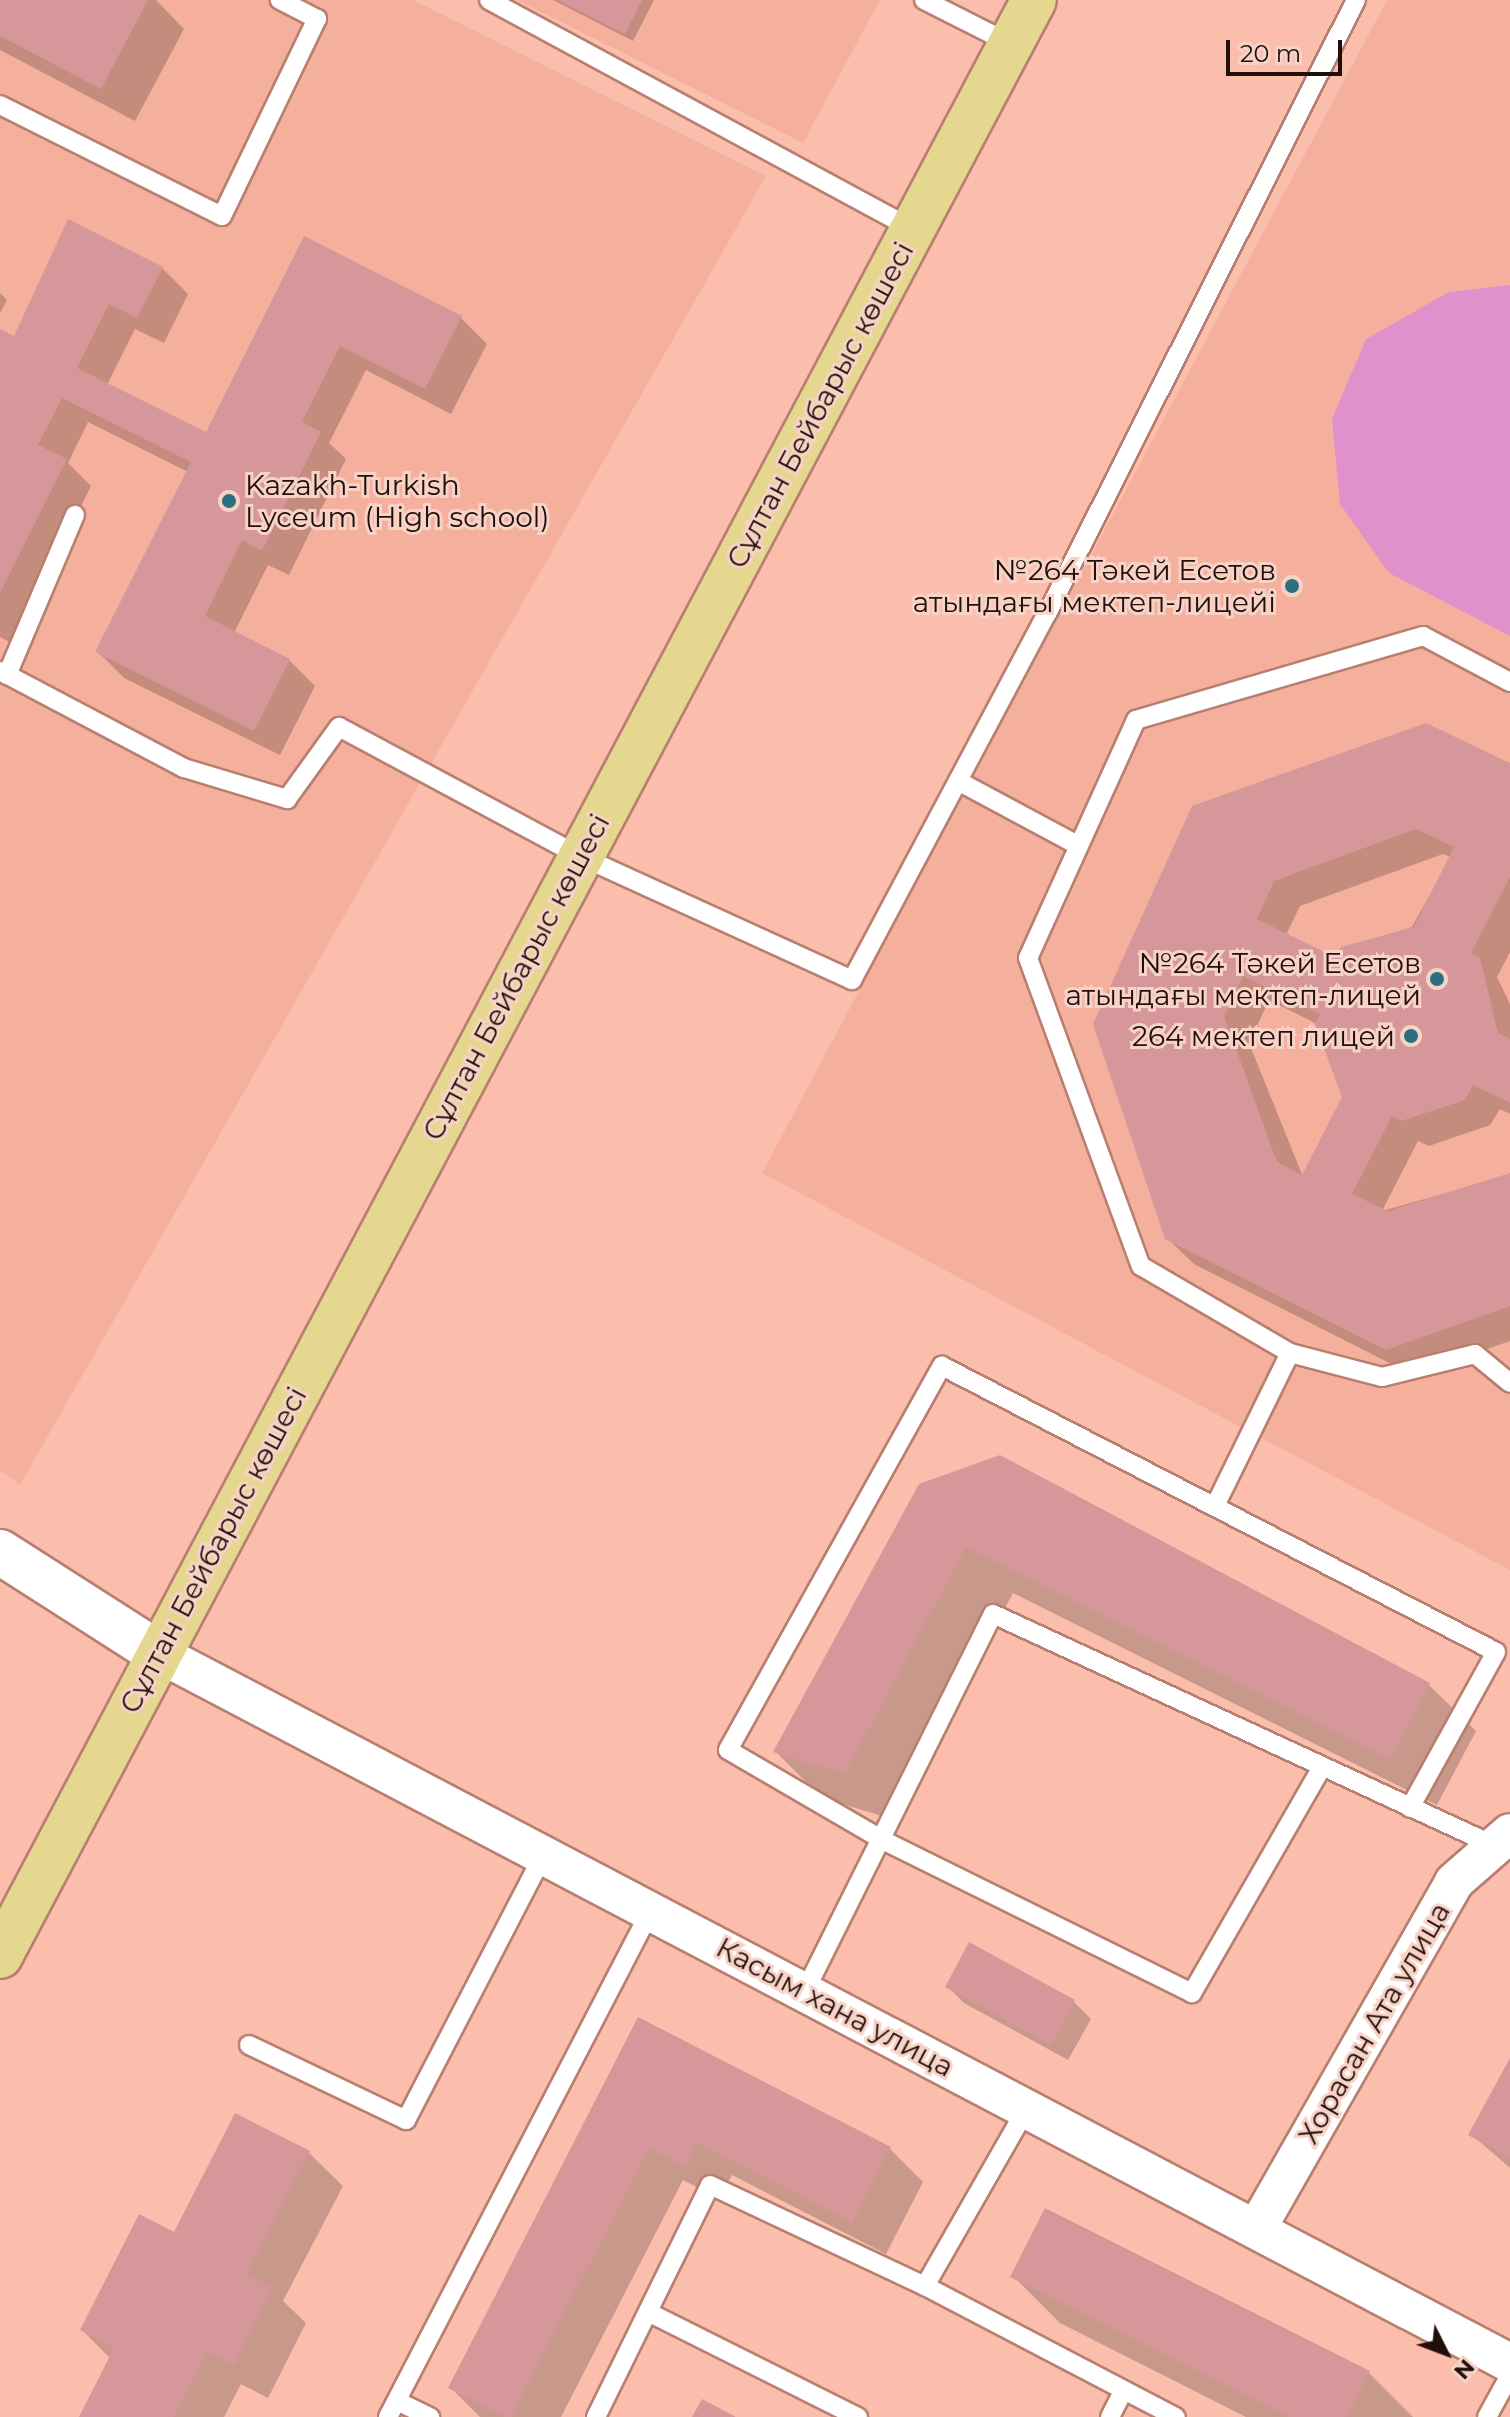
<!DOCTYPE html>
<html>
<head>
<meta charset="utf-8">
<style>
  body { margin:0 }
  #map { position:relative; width:1510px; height:2417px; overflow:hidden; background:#fbbead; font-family:Montserrat,sans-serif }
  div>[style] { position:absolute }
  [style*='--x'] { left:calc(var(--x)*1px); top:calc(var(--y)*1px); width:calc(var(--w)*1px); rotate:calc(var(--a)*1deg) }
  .built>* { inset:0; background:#f4b09d }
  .green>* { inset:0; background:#e091cc }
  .shadow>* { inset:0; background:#0003 }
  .building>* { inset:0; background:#d5979a }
  .roads { filter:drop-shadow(2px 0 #b87f70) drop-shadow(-2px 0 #b87f70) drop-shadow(0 2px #b87f70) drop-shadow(0 -2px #b87f70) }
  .lane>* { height:18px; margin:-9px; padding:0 9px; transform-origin:9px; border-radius:9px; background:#fff }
  .street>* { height:38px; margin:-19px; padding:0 19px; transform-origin:19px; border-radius:19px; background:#fff }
  .secondary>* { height:44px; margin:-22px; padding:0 22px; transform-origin:22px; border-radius:22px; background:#fff }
  .primary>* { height:44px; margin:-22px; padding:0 22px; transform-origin:22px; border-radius:22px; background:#e5d690 }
  .dots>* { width:22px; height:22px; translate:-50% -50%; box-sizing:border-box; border:4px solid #f7d2c7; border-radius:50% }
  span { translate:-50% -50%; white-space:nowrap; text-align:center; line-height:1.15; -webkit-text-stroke:6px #f7d2c7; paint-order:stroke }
  .street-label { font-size:28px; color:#230f09 }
  .poi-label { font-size:28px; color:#230f09 }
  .left { translate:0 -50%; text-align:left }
  .right { translate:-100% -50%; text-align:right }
  .north { position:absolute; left:1406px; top:2313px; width:80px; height:80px; -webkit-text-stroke:6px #f7d2c7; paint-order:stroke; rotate:132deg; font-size:22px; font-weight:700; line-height:32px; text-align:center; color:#230f09 }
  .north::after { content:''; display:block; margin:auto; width:28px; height:36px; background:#230f09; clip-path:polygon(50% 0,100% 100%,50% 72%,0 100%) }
  .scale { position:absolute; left:1226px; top:40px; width:116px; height:36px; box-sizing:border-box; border:4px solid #230f09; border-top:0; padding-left:10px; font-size:24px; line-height:28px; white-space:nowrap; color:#230f09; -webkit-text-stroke:6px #f7d2c7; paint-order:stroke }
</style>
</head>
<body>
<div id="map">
  <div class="built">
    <i style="clip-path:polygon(0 0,413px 0,766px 176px,20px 1485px,0 1470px)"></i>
    <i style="clip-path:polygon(517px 0,880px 0,803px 143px)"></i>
    <i style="clip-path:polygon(1387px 0,1510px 0,1510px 1570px,762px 1173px)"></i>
  </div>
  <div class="green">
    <i style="clip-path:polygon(1510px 285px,1510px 636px,1389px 573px,1340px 504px,1332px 419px,1366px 339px,1449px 292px)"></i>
  </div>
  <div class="shadow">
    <i style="clip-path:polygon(0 0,156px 0,184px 29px,135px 121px,0 50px)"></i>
    <i style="clip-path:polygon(553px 0,654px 0,633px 41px)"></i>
    <i style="clip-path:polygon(304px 239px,461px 318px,487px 344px,451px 414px,366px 370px,329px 443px,346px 459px,289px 575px,268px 565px,234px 633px,289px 660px,315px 686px,280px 755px,124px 678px,98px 652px,188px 472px,88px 422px,68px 463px,91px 486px,13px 644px,0 637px,0 331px,15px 339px,162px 268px,188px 294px,164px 343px,135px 329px,107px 385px,207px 435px)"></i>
    <i style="clip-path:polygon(0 293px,7px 300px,0 313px)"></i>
    <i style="clip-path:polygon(evenodd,1510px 765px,1510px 952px,1497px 977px,1510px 1004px,1510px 1114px,1500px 1109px,1490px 1125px,1429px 1146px,1418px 1141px,1382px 1211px,1510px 1175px,1510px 1341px,1413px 1375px,1194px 1264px,1167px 1238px,1193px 807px,1510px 765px,1443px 854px,1451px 857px,1412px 927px,1342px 949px,1336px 960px,1286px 935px,1300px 906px,1443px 854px,1510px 765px,1269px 1000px,1317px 1024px,1344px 1098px,1303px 1177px,1249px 1043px,1269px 1000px)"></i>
    <i style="clip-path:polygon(921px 1486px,1429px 1685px,1476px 1731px,1437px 1805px,1013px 1593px,892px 1819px,822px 1798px,776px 1752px)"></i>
    <i style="clip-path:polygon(947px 1986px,1074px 2002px,1091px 2019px,1068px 2060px,964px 2003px)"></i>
    <i style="clip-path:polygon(639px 2020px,890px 2149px,923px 2182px,886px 2254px,732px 2175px,719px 2199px,683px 2180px,561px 2417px,480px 2417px,450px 2387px)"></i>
    <i style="clip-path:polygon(1510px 2062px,1510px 2168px,1471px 2134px)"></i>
    <i style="clip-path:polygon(309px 2153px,343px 2186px,283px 2301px,306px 2323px,268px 2398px,241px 2384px,224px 2417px,81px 2417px,111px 2359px,82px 2330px,175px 2235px)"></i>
    <i style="clip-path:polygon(1013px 2276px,1369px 2373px,1413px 2417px,1246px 2417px,1060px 2323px)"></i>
  </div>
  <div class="building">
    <i style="clip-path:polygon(0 0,148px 0,101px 89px,0 36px)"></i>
    <i style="clip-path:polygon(558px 0,642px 0,625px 34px)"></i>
    <i style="clip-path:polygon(68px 219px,163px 267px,137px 318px,109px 304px,77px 368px,206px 432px,304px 236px,462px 316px,425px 389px,340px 346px,302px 422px,321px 432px,262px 551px,242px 540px,205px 616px,290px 659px,254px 731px,95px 652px,191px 462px,62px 398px,38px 445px,67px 459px,0 593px,0 329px,14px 336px)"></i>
    <i style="clip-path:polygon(evenodd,1426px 723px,1510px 763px,1510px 877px,1471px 953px,1480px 958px,1498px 1033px,1510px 1039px,1510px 1103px,1473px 1085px,1465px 1100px,1401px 1121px,1392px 1116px,1352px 1194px,1388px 1211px,1510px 1173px,1510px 1306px,1386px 1350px,1165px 1239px,1093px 1024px,1192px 806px,1426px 723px,1416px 829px,1454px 847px,1414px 927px,1341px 947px,1335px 957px,1257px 919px,1274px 881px,1416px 829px,1426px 723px,1243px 976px,1320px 1014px,1315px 1024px,1342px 1097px,1302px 1175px,1277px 1162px,1224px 1016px,1243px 976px)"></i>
    <i style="clip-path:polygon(1000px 1455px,1430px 1683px,1390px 1760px,966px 1547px,845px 1774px,773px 1752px,919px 1484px)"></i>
    <i style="clip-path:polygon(969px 1942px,1075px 2000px,1051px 2045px,945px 1987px)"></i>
    <i style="clip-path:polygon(638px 2017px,891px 2147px,852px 2222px,698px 2143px,685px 2166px,649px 2148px,511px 2417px,504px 2417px,448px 2388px)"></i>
    <i style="clip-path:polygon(1510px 2058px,1510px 2158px,1468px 2135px)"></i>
    <i style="clip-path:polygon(235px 2113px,310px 2151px,247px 2274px,273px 2288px,234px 2366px,207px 2352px,173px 2417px,79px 2417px,114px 2348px,80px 2330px,139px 2214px,174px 2232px)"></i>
    <i style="clip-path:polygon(1045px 2208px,1370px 2371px,1347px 2417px,1289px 2417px,1010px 2277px)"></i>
    <i style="clip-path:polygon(702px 2399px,736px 2417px,692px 2417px)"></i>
  </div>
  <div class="roads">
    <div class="lane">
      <i style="--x:489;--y:0;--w:482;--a:28.4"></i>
      <i style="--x:924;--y:0;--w:97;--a:26.8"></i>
      <i style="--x:0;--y:105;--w:248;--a:26.6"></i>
      <i style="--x:222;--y:216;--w:219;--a:-64.3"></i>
      <i style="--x:317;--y:19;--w:42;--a:-152.8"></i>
      <i style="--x:0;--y:671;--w:208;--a:27.8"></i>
      <i style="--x:184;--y:768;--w:108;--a:16.8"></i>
      <i style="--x:287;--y:799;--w:89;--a:-54.2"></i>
      <i style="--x:339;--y:727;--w:273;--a:28.2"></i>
      <i style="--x:580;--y:856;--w:299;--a:24.5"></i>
      <i style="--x:852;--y:980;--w:417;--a:-62"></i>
      <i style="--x:1048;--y:612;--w:685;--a:-63.29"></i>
      <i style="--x:7;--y:675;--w:174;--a:-67"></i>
      <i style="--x:1510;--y:682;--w:98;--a:-152.1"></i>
      <i style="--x:1423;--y:636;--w:299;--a:163.7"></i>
      <i style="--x:1136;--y:720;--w:261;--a:114.4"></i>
      <i style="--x:1028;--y:958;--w:328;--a:69.9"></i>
      <i style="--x:1141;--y:1266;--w:173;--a:30.3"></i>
      <i style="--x:1290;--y:1353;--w:95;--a:14.6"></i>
      <i style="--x:1382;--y:1377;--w:96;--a:-13.9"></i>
      <i style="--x:1475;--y:1354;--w:45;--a:39.6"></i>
      <i style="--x:958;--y:781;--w:137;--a:28.2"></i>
      <i style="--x:1215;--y:1506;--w:170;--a:-63.9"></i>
      <i style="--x:1322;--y:1767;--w:261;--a:119.9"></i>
      <i style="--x:1192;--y:1993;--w:347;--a:-153.7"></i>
      <i style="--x:881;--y:1839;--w:177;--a:-149.8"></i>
      <i style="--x:728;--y:1750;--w:440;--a:-60.9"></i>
      <i style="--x:942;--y:1366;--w:623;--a:27.3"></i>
      <i style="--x:1496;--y:1652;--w:178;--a:118.9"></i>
      <i style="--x:805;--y:1991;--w:421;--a:-63.5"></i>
      <i style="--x:993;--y:1614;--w:553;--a:24.8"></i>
      <i style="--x:249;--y:2045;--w:174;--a:25.5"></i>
      <i style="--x:406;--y:2120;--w:300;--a:-62.6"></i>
      <i style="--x:925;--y:2286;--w:283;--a:27.6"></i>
      <i style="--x:648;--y:2312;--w:235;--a:26.6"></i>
      <i style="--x:397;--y:2401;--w:37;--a:26"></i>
      <i style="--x:388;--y:2417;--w:571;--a:-62.58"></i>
      <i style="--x:596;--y:2417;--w:258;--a:-63.8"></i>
      <i style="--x:710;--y:2185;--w:238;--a:25.2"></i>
      <i style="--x:925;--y:2286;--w:205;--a:-60.2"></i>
      <i style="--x:1110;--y:2417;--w:30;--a:-63"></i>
      <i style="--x:1487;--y:2417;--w:48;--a:-61.3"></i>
    </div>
    <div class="street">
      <i style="--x:158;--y:1653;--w:1527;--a:27.71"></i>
      <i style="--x:1257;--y:2228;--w:398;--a:-60.3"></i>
      <i style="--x:1454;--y:1882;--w:74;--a:-41.2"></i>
    </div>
    <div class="secondary">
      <i style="--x:0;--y:1552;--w:188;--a:32.6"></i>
    </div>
    <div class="primary">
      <i style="--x:0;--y:1956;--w:2212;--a:-62.14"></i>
    </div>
  </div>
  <div class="dots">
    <i style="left:229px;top:501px;background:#2c7080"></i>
    <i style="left:1292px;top:586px;background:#2c7080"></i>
    <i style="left:1437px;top:979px;background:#2c7080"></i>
    <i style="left:1411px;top:1036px;background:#2c7080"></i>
  </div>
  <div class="street-label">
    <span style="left:820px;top:405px;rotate:-62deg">Сұлтан Бейбарыс көшесі</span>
    <span style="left:516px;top:977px;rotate:-62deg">Сұлтан Бейбарыс көшесі</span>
    <span style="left:213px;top:1550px;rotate:-62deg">Сұлтан Бейбарыс көшесі</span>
    <span style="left:835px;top:2007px;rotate:28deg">Касым хана улица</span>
    <span style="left:1374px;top:2023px;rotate:-60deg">Хорасан Ата улица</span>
  </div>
  <div class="poi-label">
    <span class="left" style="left:245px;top:501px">Kazakh-Turkish<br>Lyceum (High school)</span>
    <span class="right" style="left:1276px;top:586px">№264 Тәкей Есетов<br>атындағы мектеп-лицейі</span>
    <span class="right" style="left:1421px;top:979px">№264 Тәкей Есетов<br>атындағы мектеп-лицей</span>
    <span class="right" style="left:1395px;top:1036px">264 мектеп лицей</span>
  </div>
  <div class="north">N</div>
  <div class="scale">20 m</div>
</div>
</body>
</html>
